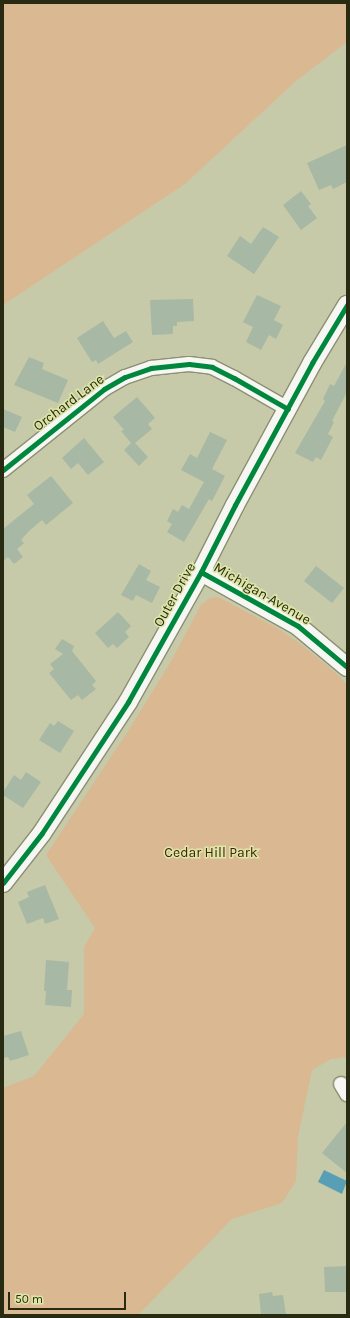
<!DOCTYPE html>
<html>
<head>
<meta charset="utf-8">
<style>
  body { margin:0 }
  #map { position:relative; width:350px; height:1318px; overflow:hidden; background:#c6caa8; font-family:Karla,sans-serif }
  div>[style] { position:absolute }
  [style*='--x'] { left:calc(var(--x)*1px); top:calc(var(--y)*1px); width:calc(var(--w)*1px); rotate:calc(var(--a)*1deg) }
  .green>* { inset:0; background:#dab892 }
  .water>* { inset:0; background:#589fb5 }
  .building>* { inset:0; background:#a7b8a4 }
  .roads { filter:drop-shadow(1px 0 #8c8f74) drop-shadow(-1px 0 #8c8f74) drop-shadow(0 1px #8c8f74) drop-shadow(0 -1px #8c8f74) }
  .minor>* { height:14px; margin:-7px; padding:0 7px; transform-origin:7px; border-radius:7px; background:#f6f7f2 }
  .tertiary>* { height:18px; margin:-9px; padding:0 9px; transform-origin:9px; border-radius:9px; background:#f6f7f2 }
  .cycleway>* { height:5px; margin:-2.5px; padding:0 2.5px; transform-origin:2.5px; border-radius:2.5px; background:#00873e }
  span { translate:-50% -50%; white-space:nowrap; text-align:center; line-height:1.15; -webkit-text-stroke:3px #dee6a6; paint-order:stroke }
  .street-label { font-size:14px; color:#282b11 }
  .park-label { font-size:14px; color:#40220c }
  .frame { position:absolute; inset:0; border:4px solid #282b11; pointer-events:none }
  .scale { position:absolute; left:8px; top:1292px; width:118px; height:18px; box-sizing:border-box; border:2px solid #282b11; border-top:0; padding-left:5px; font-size:12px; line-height:14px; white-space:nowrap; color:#282b11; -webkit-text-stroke:3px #dee6a6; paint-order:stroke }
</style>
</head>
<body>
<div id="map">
  <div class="green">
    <i style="clip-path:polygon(3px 3px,347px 3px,347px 42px,296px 81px,185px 184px,3px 305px)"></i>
    <i style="clip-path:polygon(218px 597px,277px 628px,303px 646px,338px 675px,347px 685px,347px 1057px,331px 1059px,312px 1070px,298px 1137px,296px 1181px,282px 1203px,232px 1219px,138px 1315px,3px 1315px,3px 1088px,34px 1076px,84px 1014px,84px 947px,95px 928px,46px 855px,130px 728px,170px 663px,201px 605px,210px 598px)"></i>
  </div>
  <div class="water">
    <i style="clip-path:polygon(324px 1170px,347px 1181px,342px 1194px,318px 1182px)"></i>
  </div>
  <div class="building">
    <i style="clip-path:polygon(347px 145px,347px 182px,333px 189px,331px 185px,319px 190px,307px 163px)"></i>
    <i style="clip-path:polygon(301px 191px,311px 204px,308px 206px,317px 218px,301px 230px,283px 205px)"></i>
    <i style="clip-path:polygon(263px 227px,279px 237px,254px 274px,227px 256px,240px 236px,251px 244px)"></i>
    <i style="clip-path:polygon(257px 295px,281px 306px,274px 320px,283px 325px,276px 339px,269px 335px,261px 350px,246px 342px,253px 327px,243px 322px)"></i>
    <i style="clip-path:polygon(193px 299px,194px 321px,177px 322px,177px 326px,173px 326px,173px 334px,152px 335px,150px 300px)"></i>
    <i style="clip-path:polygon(103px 321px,114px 338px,126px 331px,133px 342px,98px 364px,96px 360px,92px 362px,77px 338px)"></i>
    <i style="clip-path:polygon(29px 357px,44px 363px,42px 369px,68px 380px,58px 403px,14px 385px)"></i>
    <i style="clip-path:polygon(347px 362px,347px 392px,332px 421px,334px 422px,328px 434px,333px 437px,321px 460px,316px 457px,313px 462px,295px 453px,325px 401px,323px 399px,330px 384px,334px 386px)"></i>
    <i style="clip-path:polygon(137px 397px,155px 418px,148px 424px,152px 429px,135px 443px,148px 457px,139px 466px,124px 450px,131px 443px,121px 431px,124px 430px,113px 417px)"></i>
    <i style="clip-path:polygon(3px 409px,22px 417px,15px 432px,3px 427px)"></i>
    <i style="clip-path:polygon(210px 432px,227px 440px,212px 469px,225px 476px,212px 501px,209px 499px,184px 542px,167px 532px,172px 524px,167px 521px,173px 509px,178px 512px,182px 505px,189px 509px,204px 482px,181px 470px,190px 454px,197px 458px)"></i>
    <i style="clip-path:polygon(84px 438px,104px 462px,88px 475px,78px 463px,71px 469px,62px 458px)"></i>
    <i style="clip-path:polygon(51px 476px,73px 503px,46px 525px,42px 520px,29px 531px,21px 540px,24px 543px,17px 549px,23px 557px,14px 564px,8px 557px,3px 561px,3px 529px,34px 504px,27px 495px)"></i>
    <i style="clip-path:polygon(139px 564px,151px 571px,146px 580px,160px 587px,152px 603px,136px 595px,133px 601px,121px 595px)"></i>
    <i style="clip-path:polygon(316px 566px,344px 588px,332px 603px,304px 581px)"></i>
    <i style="clip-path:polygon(118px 612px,131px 626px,125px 632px,129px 637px,117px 648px,113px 644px,108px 648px,95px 633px)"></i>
    <i style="clip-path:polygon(62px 639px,74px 646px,72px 651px,96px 681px,92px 685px,96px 689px,82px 700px,78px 695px,71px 700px,49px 673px,54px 669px,50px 664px,63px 654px,55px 649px)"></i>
    <i style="clip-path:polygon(58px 721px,74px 731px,60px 753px,39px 740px,50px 723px,54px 726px)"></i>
    <i style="clip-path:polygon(26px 772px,41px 782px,23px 808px,3px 795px,3px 792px,14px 775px,21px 780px)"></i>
    <i style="clip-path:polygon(45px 885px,59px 919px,45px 924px,43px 918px,27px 924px,18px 902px,29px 897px,27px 892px)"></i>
    <i style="clip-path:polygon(46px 960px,69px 962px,67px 990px,72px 990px,71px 1007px,45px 1005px,46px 991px,44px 991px)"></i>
    <i style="clip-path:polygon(21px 1031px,29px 1055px,10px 1061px,8px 1057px,3px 1058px,3px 1036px)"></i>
    <i style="clip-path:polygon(347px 1122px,347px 1173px,322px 1153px)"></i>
    <i style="clip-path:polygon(347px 1266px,347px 1292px,325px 1292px,324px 1267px)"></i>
    <i style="clip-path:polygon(272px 1292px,273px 1296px,283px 1295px,286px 1315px,261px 1315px,259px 1294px)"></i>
  </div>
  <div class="roads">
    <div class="minor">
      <i style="--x:3;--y:470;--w:129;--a:-38.7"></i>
      <i style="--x:104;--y:389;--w:24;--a:-30"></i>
      <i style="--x:125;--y:377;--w:28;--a:-19"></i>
      <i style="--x:151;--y:368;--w:38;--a:-6"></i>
      <i style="--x:189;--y:364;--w:23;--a:7"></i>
      <i style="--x:212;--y:367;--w:25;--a:27"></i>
      <i style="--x:234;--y:378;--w:62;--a:29.9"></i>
      <i style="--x:341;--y:1084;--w:12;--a:59"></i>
    </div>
    <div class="tertiary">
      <i style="--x:201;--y:572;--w:111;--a:29.1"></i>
      <i style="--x:298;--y:626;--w:64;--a:39.9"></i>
      <i style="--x:3;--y:883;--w:63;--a:-52"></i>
      <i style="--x:42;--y:833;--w:157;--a:-56.7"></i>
      <i style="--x:128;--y:702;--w:149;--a:-60.7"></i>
      <i style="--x:201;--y:572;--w:75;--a:-63.1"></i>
      <i style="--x:235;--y:505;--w:162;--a:-61.5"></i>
      <i style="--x:312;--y:363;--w:68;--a:-58.9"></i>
    </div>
  </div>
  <div class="cycleway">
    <i style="--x:3;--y:470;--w:129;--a:-38.7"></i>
    <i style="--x:104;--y:389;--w:24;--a:-30"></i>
    <i style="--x:125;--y:377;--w:28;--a:-19"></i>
    <i style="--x:151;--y:368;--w:38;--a:-6"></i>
    <i style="--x:189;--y:364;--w:23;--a:7"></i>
    <i style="--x:212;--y:367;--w:25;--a:27"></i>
    <i style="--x:234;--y:378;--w:62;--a:29.9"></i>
    <i style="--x:201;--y:572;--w:111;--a:29.1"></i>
    <i style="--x:298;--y:626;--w:64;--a:39.9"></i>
    <i style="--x:3;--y:883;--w:63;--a:-52"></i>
    <i style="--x:42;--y:833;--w:157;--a:-56.7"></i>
    <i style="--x:128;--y:702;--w:149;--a:-60.7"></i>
    <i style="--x:201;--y:572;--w:75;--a:-63.1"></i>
    <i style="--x:235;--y:505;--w:162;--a:-61.5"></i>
    <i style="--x:312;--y:363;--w:68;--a:-58.9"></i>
  </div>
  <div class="street-label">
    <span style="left:69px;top:403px;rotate:-37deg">Orchard Lane</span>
    <span style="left:262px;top:594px;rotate:30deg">Michigan Avenue</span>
    <span style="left:175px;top:595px;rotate:-61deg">Outer Drive</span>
  </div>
  <div class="park-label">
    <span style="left:211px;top:853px">Cedar Hill Park</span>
  </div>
  <div class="frame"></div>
  <div class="scale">50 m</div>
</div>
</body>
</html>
